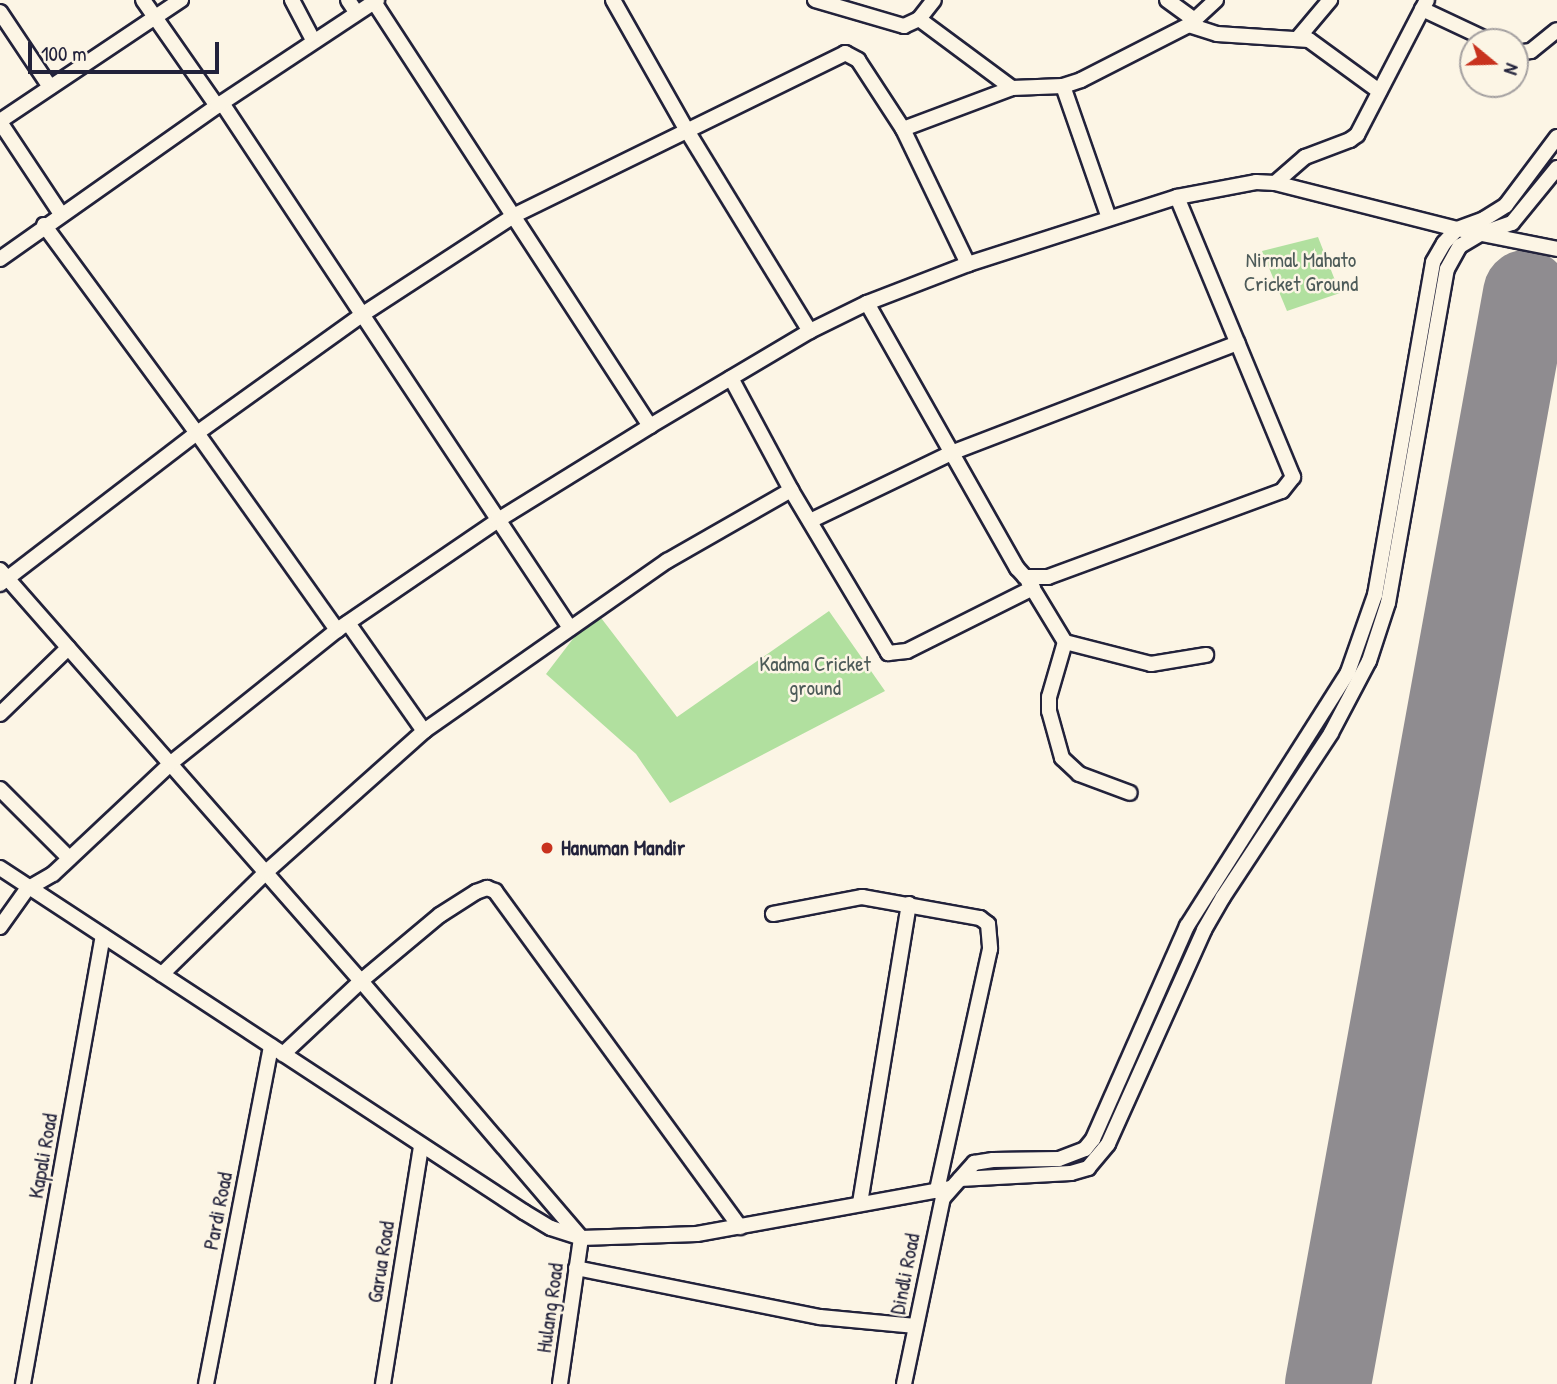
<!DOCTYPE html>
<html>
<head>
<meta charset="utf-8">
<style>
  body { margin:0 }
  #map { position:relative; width:1557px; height:1384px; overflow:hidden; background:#fcf5e5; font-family:"Patrick Hand",sans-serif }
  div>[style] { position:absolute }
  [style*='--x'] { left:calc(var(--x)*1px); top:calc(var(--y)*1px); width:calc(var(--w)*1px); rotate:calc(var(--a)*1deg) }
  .green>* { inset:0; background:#b1e09f }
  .runway>* { height:86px; margin:-43px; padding:0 43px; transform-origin:43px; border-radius:43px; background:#8f8c90 }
  .roads { filter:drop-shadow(2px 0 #22223b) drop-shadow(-2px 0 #22223b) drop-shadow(0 2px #22223b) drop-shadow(0 -2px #22223b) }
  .minor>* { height:14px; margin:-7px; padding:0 7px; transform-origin:7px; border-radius:7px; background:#fcf5e5 }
  .dots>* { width:19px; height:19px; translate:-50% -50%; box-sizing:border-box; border:4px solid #fcf5e5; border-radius:50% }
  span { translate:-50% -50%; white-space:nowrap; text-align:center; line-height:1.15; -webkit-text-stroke:5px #fcf5e5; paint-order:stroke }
  .park-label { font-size:21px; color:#4d5b59 }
  .poi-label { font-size:21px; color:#22223b; font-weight:700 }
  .left { translate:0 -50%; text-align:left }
  .street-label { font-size:21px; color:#22223b }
  .north { position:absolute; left:1459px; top:28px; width:70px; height:70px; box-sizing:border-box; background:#fcf5e5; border:2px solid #a5a1a1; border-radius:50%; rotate:109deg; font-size:19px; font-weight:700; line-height:28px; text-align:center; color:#22223b }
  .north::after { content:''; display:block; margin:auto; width:24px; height:32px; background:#c8321e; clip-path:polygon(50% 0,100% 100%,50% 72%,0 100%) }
  .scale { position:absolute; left:28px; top:42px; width:191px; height:32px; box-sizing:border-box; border:4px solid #22223b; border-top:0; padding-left:9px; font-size:21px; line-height:24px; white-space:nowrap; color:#22223b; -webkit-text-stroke:5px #fcf5e5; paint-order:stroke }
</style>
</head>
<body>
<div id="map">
  <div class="green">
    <i style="clip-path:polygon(1318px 237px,1340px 293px,1287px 311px,1262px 251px)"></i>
    <i style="clip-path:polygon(595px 610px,677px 717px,829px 611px,885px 691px,670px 803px,636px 754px,546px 674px)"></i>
  </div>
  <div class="runway">
    <i style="--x:1328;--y:1384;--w:1109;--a:-79.71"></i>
  </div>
  <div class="roads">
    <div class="minor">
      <i style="--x:143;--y:0;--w:129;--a:55.1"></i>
      <i style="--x:292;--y:0;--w:45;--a:62.3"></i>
      <i style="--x:348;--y:0;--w:14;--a:56"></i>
      <i style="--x:613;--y:0;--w:148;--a:60.5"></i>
      <i style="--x:686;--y:129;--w:237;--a:58.5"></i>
      <i style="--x:815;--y:0;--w:93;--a:16.3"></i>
      <i style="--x:904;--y:26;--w:17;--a:-25"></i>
      <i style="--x:919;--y:19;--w:24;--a:-52"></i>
      <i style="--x:1167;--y:0;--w:34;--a:36"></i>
      <i style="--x:374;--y:2;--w:506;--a:56.94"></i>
      <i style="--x:1422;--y:9;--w:77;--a:25.2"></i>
      <i style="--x:0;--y:12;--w:90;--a:56.3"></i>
      <i style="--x:919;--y:19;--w:116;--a:36.6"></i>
      <i style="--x:1189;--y:25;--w:37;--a:-43"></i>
      <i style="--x:1298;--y:38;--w:50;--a:-49.9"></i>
      <i style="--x:1515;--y:53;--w:16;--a:-7"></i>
      <i style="--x:1531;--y:51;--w:33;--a:-39"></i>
      <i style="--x:1063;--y:86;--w:140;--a:70.8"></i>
      <i style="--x:222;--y:103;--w:630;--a:56.46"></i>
      <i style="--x:0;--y:121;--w:218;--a:-33.8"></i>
      <i style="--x:0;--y:122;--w:110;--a:56.5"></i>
      <i style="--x:903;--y:129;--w:116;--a:-20.6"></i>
      <i style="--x:1012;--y:88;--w:51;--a:-2.2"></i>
      <i style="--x:1063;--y:86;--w:19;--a:-18"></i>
      <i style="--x:1081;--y:80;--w:121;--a:-27"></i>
      <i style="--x:1189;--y:25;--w:29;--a:18"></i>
      <i style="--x:1217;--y:34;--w:92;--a:3.7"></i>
      <i style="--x:1309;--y:40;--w:87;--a:36.1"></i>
      <i style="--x:1275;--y:183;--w:40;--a:-41"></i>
      <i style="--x:1305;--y:157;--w:48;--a:-20.7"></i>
      <i style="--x:1350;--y:140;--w:9;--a:-36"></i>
      <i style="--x:1357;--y:135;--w:152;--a:-62.6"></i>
      <i style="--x:44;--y:225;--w:258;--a:53.7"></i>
      <i style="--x:197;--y:433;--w:242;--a:54.6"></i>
      <i style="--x:0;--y:259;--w:266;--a:-35.2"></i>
      <i style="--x:217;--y:106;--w:192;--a:-33.5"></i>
      <i style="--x:867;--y:303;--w:305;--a:60.5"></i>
      <i style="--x:1017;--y:568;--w:12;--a:48"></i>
      <i style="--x:1025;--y:577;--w:23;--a:0"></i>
      <i style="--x:1048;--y:577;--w:249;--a:-20.2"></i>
      <i style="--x:1282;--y:491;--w:18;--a:-52"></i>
      <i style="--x:1293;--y:477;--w:303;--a:-112.5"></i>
      <i style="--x:731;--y:378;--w:127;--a:61.8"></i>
      <i style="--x:791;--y:490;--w:190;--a:59.2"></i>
      <i style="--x:888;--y:653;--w:19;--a:-6"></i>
      <i style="--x:907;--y:651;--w:141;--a:-26.6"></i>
      <i style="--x:810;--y:521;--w:157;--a:-25.7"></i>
      <i style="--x:951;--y:453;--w:307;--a:-21"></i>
      <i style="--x:0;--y:570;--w:547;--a:48.71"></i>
      <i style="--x:361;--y:981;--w:338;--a:49.4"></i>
      <i style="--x:581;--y:1238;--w:148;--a:98.2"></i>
      <i style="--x:1028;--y:581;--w:71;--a:58.8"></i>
      <i style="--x:1065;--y:642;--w:57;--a:106.2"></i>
      <i style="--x:1049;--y:697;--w:14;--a:90"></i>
      <i style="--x:1049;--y:711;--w:49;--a:74.5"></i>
      <i style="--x:1062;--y:758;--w:23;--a:43"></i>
      <i style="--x:1079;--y:774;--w:54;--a:20.4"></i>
      <i style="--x:0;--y:584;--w:248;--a:-37.5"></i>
      <i style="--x:197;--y:433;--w:204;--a:-35.6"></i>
      <i style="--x:363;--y:314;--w:181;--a:-33.1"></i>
      <i style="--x:515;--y:215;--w:368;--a:-26.1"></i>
      <i style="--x:845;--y:53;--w:15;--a:28"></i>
      <i style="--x:858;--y:60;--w:82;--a:56.9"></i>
      <i style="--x:903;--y:129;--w:150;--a:64.3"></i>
      <i style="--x:348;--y:623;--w:132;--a:54.9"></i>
      <i style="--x:1065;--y:642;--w:89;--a:14.3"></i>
      <i style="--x:1151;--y:664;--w:56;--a:-9.3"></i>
      <i style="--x:0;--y:714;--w:95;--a:-44.1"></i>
      <i style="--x:0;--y:789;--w:98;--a:45"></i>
      <i style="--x:0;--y:868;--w:627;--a:33.28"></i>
      <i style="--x:524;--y:1212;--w:31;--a:31"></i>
      <i style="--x:551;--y:1228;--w:32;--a:18"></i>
      <i style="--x:581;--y:1238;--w:116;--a:-2"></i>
      <i style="--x:697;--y:1234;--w:257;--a:-10.3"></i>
      <i style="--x:773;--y:914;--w:91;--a:-10.8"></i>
      <i style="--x:862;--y:897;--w:120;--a:10.1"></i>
      <i style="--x:980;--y:918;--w:10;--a:37"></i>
      <i style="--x:988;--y:924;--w:25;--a:85"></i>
      <i style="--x:990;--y:949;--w:248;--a:102.4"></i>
      <i style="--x:0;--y:927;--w:47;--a:-54.6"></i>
      <i style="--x:27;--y:889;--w:30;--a:-30"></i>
      <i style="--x:53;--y:874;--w:162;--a:-43.2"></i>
      <i style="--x:171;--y:763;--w:213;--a:-38.7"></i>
      <i style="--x:337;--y:630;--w:195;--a:-34.3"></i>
      <i style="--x:498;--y:520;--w:179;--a:-31.7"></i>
      <i style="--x:650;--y:426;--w:186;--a:-30.7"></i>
      <i style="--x:810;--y:331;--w:64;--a:-26.2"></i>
      <i style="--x:867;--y:303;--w:108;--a:-21.1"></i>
      <i style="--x:968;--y:264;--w:219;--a:-17.8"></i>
      <i style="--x:1177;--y:197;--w:80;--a:-10.8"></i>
      <i style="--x:1256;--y:182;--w:19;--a:3"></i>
      <i style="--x:1275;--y:183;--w:188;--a:14.2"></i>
      <i style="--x:1457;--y:229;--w:102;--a:11.3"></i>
      <i style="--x:162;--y:974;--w:146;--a:-44.4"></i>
      <i style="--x:266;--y:872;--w:212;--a:-41.7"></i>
      <i style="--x:424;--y:731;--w:297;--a:-35"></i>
      <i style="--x:667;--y:561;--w:143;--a:-29.8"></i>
      <i style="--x:283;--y:1054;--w:107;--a:-43.1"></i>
      <i style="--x:361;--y:981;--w:103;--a:-39.9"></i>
      <i style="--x:440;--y:915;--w:43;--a:-32.6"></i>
      <i style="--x:476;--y:892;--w:12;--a:-20"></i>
      <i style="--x:487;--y:888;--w:9;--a:21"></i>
      <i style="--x:495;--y:891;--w:416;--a:53.9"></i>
      <i style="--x:960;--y:1179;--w:111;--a:-3.1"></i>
      <i style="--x:1071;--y:1173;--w:18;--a:-16"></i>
      <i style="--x:1088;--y:1168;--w:31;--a:-50"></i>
      <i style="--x:1108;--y:1144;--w:235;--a:-65.8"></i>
      <i style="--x:1204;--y:930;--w:38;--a:-60"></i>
      <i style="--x:1223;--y:897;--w:196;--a:-56.6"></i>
      <i style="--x:1331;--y:733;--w:81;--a:-62.2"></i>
      <i style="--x:1369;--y:661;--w:61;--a:-71.9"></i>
      <i style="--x:1388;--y:603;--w:339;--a:-80"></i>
      <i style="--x:1447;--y:269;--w:26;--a:-61"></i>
      <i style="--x:1460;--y:246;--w:23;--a:-31"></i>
      <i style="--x:1480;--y:234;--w:34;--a:-19"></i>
      <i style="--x:1512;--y:223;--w:71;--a:-50.7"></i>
      <i style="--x:860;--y:1203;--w:303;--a:-80.7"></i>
      <i style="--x:576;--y:1268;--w:249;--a:11.4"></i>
      <i style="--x:820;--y:1317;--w:96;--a:5.4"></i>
      <i style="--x:23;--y:1384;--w:455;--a:-79.9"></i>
      <i style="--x:206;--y:1384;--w:344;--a:-79.1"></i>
      <i style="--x:383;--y:1384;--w:241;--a:-80.9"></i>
      <i style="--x:904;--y:1384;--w:190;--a:-78.2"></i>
      <i style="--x:943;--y:1198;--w:47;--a:-48.5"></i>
      <i style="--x:974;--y:1163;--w:19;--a:-9"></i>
      <i style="--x:993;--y:1160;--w:66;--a:-0.9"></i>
      <i style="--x:1059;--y:1159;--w:28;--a:-21"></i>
      <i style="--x:1085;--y:1149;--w:13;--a:-51"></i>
      <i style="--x:1093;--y:1139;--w:233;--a:-66.2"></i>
      <i style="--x:1187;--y:926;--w:301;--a:-57.6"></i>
      <i style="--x:1348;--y:672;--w:82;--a:-70.7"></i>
      <i style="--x:1375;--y:595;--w:338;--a:-80.1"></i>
      <i style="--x:1433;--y:262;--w:22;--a:-60"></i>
      <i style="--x:1444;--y:243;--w:19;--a:-47"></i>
      <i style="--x:1457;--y:229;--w:29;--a:-20"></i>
      <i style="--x:1484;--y:219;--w:26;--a:-32"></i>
      <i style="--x:1506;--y:205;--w:85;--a:-53.1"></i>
    </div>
  </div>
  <div class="dots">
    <i style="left:547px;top:848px;background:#c8321e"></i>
  </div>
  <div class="park-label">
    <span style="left:1301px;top:272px">Nirmal Mahato<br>Cricket Ground</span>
    <span style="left:815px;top:676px">Kadma Cricket<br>ground</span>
  </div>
  <div class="poi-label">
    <span class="left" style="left:561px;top:848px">Hanuman Mandir</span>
  </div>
  <div class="street-label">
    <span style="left:43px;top:1156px;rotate:-80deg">Kapali Road</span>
    <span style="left:218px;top:1211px;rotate:-79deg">Pardi Road</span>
    <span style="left:381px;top:1262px;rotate:-81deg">Garua Road</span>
    <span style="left:905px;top:1274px;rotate:-79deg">Dindli Road</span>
    <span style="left:550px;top:1308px;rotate:-82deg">Hulang Road</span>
  </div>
  <div class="north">N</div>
  <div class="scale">100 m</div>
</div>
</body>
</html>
